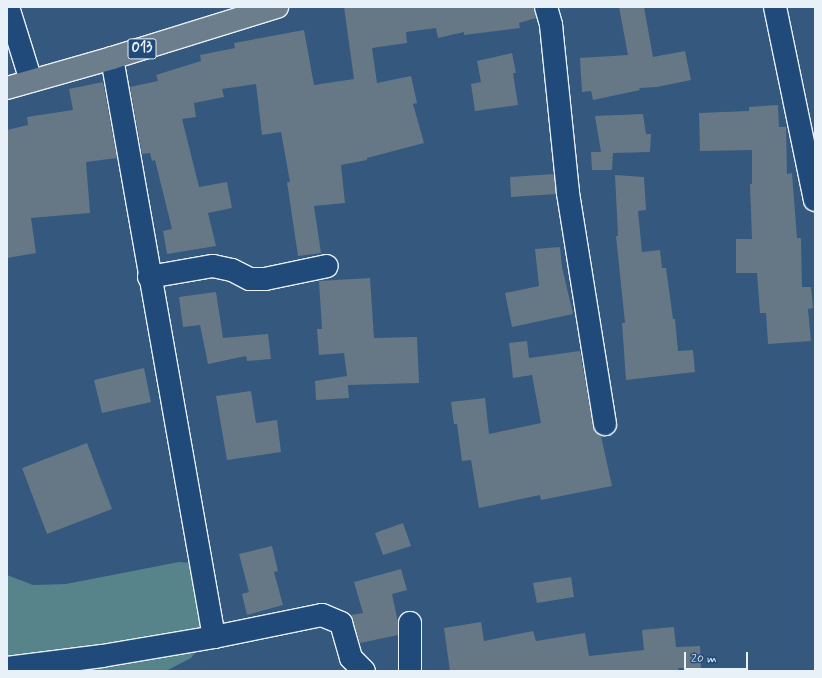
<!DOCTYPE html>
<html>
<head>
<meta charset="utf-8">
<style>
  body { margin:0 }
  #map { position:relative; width:822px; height:678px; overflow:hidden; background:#34587e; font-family:Mynerve,sans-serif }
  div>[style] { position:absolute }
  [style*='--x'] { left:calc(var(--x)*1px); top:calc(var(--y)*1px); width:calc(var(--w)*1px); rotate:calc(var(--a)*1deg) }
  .green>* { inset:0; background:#57838a }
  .building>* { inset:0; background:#667886 }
  .roads { filter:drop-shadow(1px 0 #e8f1f8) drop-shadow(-1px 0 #e8f1f8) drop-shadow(0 1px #e8f1f8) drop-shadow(0 -1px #e8f1f8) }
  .minor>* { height:22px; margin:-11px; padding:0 11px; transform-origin:11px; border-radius:11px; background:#1f4a7a }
  .primary>* { height:22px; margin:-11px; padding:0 11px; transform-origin:11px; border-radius:11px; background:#6c7d8c }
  span { translate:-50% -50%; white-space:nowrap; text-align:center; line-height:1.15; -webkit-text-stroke:3.5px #1f4a7a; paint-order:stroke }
  .shield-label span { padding:1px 3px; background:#1f4a7a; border:1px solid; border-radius:3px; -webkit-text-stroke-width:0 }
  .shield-label { font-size:15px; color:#e8f1f8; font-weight:700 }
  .frame { position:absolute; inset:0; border:8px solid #e8f1f8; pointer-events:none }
  .scale { position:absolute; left:684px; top:652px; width:64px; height:18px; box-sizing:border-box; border:2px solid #e8f1f8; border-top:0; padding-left:5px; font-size:12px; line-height:14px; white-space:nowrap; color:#e8f1f8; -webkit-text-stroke:3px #1f4a7a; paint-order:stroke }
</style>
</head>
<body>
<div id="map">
  <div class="green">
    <i style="clip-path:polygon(179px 562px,202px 564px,212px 621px,201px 645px,191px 658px,166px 671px,7px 671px,7px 575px,33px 585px,66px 584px)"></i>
  </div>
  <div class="building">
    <i style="clip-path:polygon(344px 7px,534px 7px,536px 18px,519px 23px,520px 28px,464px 35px,464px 32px,438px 38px,436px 28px,406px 32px,407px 43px,372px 48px,377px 83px,411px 76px,417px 103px,413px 104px,424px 143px,367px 158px,367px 160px,341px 165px,345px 203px,314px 206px,321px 253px,298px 256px,287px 182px,290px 182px,281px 132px,262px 135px,256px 84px,222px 89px,224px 97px,194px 103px,196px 117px,182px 119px,199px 187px,227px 182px,232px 208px,208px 213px,216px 246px,167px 254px,163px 231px,172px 229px,155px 160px,152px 161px,150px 153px,142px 154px,130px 87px,158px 81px,156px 75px,201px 61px,200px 55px,235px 48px,234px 43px,304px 30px,314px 85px,354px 79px)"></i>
    <i style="clip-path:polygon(619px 7px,644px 7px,653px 57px,685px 51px,691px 80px,657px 87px,639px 88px,640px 90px,593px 100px,591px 91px,582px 92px,580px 58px,628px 55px)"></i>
    <i style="clip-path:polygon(512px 53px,516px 73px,513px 73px,518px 105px,475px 111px,471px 84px,481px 82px,477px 61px)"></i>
    <i style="clip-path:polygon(103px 82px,117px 158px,86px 162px,90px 213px,31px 218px,36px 253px,7px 258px,7px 130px,28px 125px,27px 117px,73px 110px,69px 89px)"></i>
    <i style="clip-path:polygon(778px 105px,779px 127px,786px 127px,787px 174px,792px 173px,797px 238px,801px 238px,802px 287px,811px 287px,813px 308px,808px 309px,811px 341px,768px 344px,766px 313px,760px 313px,757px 273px,736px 273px,736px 239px,752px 239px,750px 184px,752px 184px,752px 150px,700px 151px,699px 113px,749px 111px,749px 107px)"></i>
    <i style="clip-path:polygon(643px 114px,646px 134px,651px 134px,650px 152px,613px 153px,612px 170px,592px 170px,591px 152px,601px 152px,595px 116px)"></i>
    <i style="clip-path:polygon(554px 174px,556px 194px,511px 197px,510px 177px)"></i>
    <i style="clip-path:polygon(615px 175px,644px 177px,646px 210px,638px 211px,642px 252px,660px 250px,662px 268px,666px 268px,673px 319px,675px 319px,678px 351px,693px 350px,695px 372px,626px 380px,622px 323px,625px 323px,616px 236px,618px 236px)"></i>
    <i style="clip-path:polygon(560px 247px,562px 267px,573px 314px,512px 327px,505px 293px,539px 286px,535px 249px)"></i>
    <i style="clip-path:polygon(370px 278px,374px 338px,417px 337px,419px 383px,348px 385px,347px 376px,349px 398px,316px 400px,315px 381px,347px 376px,344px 353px,319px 355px,317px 329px,322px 329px,319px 281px)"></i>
    <i style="clip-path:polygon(216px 292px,223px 338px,268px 334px,271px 359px,247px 361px,246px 356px,208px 364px,200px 325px,183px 327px,179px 297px)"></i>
    <i style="clip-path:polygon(527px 341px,529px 358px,580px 351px,593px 426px,596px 432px,601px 436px,612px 486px,541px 500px,540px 495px,479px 508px,471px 460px,462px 461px,457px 424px,454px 424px,451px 402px,485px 398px,489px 434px,541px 423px,532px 375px,513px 378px,509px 343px)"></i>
    <i style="clip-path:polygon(144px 368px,151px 402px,102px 413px,94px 380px)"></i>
    <i style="clip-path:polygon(251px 391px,256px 423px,277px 420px,281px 452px,227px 460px,216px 396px)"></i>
    <i style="clip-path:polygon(87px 443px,112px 509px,47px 534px,22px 468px)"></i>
    <i style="clip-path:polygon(403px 523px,411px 546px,383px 555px,375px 533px)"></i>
    <i style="clip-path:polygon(272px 546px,278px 571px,274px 572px,283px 605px,247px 615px,242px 594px,249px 592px,239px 554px)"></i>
    <i style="clip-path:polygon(401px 569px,407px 590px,392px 594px,398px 622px,398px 635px,360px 643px,351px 615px,363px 613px,354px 582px)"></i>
    <i style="clip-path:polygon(571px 577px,574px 597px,537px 603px,533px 583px)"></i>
    <i style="clip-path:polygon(481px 622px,484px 641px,533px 631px,536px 641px,585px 633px,589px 656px,644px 650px,642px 630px,674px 627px,676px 647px,700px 646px,701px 668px,678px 668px,679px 671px,450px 671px,444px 628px)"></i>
  </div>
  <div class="roads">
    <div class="minor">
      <i style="--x:8;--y:7;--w:77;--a:72.7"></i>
      <i style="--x:546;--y:7;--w:19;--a:74"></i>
      <i style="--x:551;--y:25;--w:169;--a:84.2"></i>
      <i style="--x:568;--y:193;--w:234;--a:80.9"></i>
      <i style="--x:775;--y:7;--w:197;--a:78.3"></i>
      <i style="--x:112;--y:58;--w:588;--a:80.01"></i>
      <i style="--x:149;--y:277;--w:65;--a:-9.8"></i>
      <i style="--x:213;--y:266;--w:19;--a:12"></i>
      <i style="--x:232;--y:270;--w:20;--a:27"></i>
      <i style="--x:250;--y:279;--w:15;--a:0"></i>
      <i style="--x:265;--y:279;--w:63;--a:-11.8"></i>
      <i style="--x:7;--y:668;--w:96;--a:-7.2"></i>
      <i style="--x:102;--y:656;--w:114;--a:-9.6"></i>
      <i style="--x:214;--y:637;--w:110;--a:-11.5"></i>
      <i style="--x:322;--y:615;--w:21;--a:23"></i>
      <i style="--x:341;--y:623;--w:36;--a:74"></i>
      <i style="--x:351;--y:658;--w:18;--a:45"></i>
      <i style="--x:410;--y:671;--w:48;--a:-90"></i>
    </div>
    <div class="primary">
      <i style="--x:7;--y:88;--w:109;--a:-15.9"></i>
      <i style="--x:112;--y:58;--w:173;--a:-17.2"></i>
    </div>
  </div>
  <div class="shield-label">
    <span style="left:142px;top:49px">013</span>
  </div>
  <div class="frame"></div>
  <div class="scale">20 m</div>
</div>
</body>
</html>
